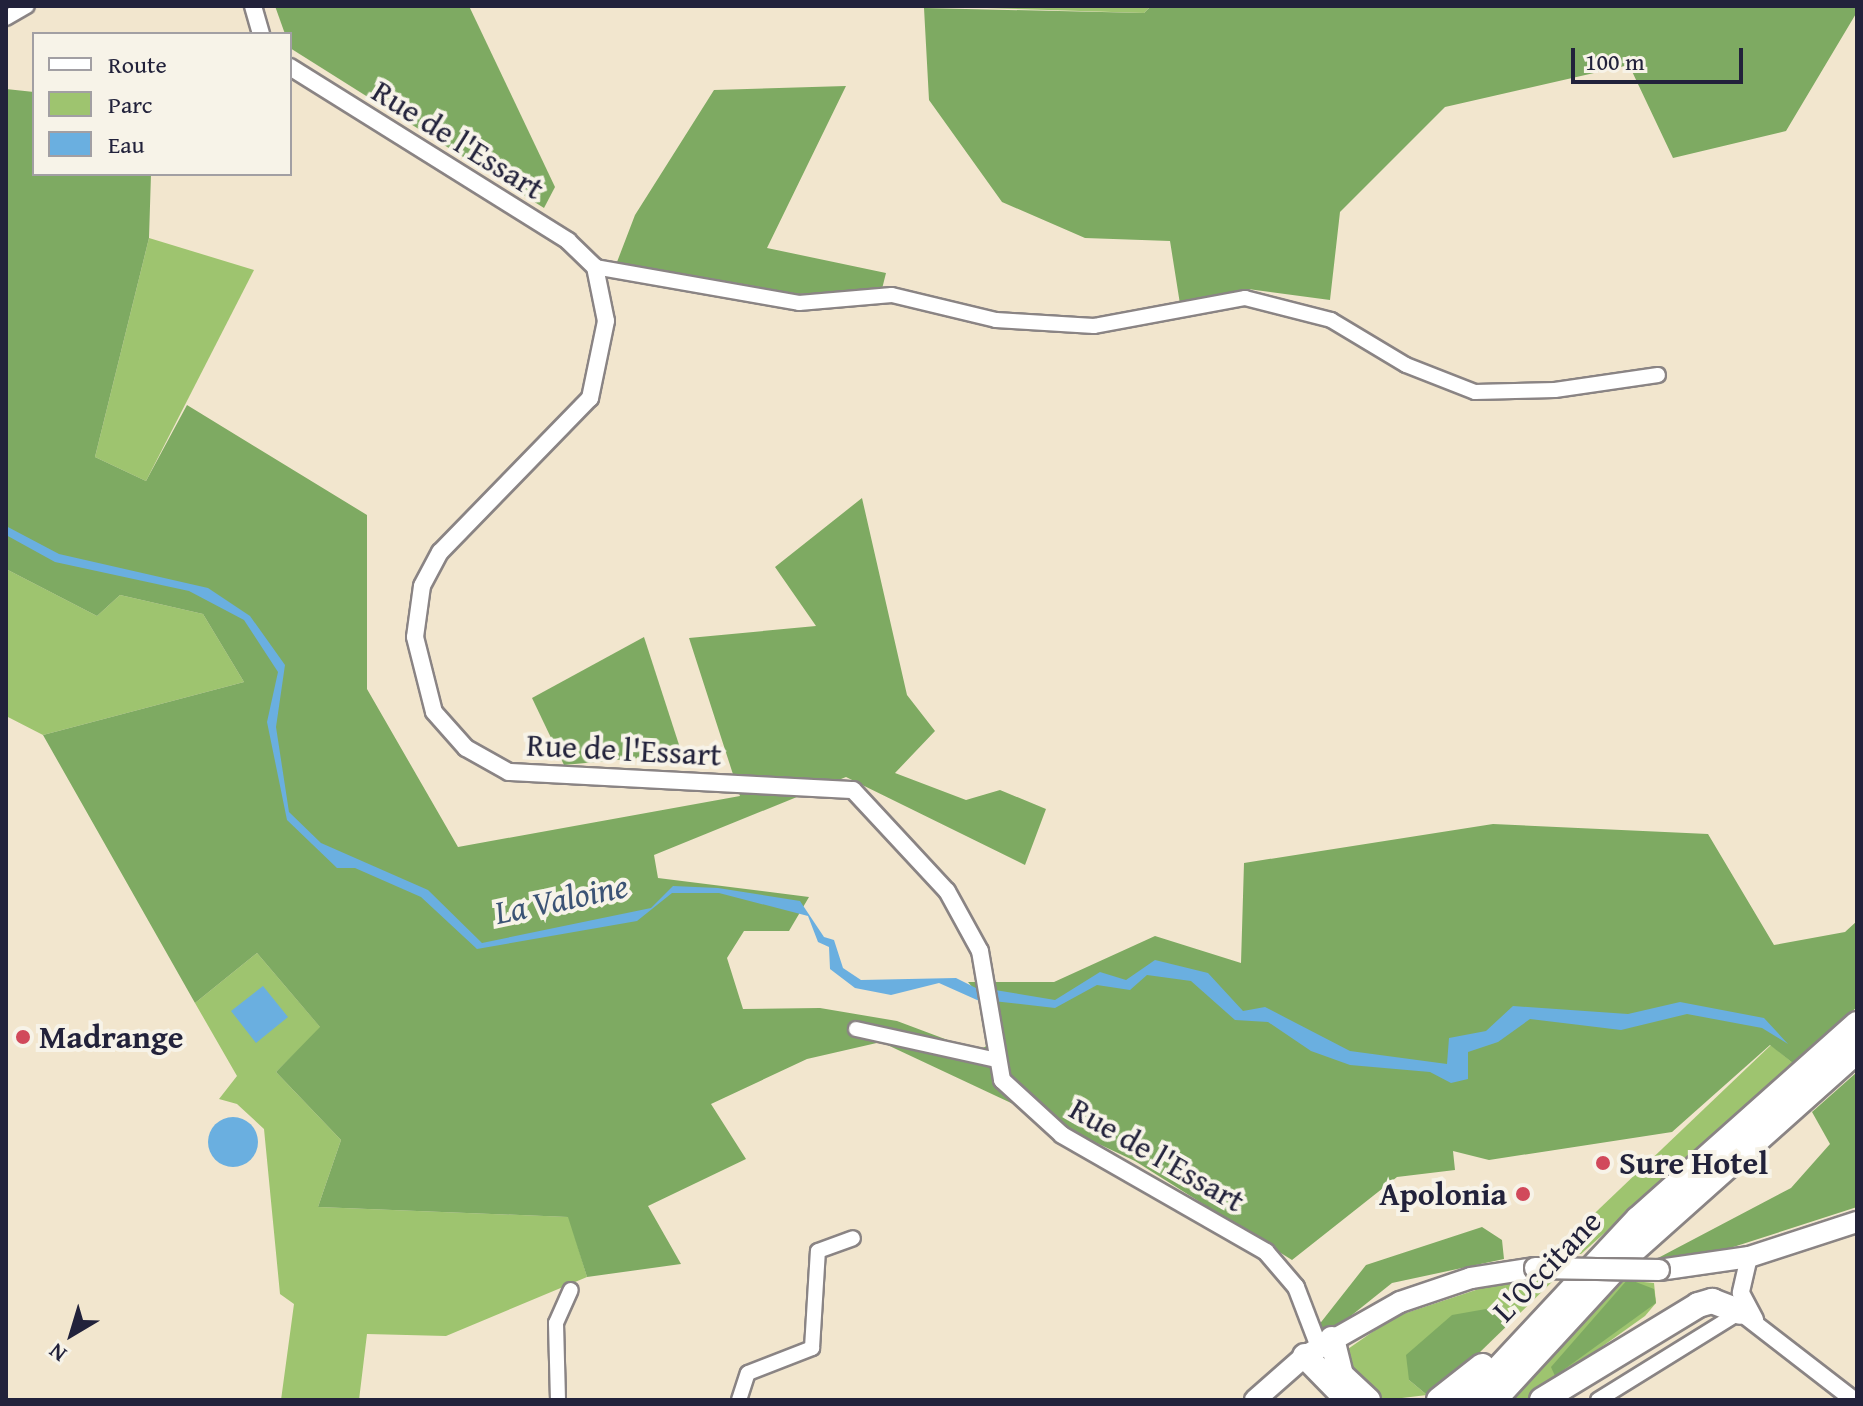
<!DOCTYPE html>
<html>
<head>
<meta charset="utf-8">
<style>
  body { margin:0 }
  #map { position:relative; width:1863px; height:1406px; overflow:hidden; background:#f2e6ce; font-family:"Gentium Book Plus",serif }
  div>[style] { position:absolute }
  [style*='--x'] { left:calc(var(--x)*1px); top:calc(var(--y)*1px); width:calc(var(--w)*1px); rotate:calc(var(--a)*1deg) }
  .green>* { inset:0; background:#9ec46f }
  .forest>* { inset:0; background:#7eaa62 }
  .water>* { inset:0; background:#6aafe0 }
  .round { border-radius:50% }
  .roads { filter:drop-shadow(2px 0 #8a8484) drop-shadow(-2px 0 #8a8484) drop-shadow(0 2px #8a8484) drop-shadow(0 -2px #8a8484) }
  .minor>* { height:14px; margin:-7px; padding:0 7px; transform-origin:7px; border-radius:7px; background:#fff }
  .tertiary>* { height:16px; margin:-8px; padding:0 8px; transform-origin:8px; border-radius:8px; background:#fff }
  .primary>* { height:20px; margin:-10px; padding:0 10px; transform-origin:10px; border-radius:10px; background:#fff }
  .motorway>* { height:24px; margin:-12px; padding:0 12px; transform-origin:12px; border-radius:12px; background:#fff }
  .bridges { filter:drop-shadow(2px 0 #8a8484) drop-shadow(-2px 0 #8a8484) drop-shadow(0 2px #8a8484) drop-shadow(0 -2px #8a8484) }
  .primary-bridge>* { height:20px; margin:-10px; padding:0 10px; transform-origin:10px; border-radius:10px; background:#fff }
  .dots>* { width:22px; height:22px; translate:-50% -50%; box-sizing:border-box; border:4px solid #f7f3e8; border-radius:50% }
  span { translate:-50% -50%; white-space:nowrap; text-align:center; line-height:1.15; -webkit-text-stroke:8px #f7f3e8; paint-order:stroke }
  .street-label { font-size:32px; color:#22223b }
  .poi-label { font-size:32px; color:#22223b; font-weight:700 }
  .left { translate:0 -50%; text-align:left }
  .right { translate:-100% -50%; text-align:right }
  .water-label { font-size:34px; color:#3b5375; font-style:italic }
  .frame { position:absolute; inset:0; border:8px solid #22223b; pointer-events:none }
  .legend { position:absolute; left:32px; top:32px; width:260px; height:144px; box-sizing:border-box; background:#f7f3e8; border:2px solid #a29fa3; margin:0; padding:10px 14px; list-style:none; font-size:24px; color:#22223b }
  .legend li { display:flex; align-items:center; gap:16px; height:40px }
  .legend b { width:40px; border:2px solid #a29fa3 }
  .north { position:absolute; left:32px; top:1294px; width:80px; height:80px; -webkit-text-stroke:6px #f7f3e8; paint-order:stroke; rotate:218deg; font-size:22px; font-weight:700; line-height:32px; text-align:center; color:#22223b }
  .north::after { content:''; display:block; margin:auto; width:28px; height:36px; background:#22223b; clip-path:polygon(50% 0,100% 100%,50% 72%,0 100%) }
  .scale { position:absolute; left:1571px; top:48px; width:172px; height:36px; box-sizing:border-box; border:4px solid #22223b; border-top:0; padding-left:10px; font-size:24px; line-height:28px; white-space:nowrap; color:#22223b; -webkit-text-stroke:6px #f7f3e8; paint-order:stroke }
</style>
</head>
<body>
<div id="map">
  <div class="green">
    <i style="clip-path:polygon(924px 6px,1151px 6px,1144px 13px)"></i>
    <i style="clip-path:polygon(149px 238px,254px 270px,146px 481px,95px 457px)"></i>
    <i style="clip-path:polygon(6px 569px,97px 616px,120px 595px,203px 614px,244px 682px,43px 735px,6px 716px)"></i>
    <i style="clip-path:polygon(257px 953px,321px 1028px,276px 1072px,341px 1140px,318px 1207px,569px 1217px,587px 1277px,446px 1336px,367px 1334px,359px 1400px,281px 1400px,294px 1304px,280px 1294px,264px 1129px,237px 1104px,219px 1099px,237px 1076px,195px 1003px)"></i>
    <i style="clip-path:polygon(1771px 1045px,1794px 1064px,1581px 1254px,1554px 1252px)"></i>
    <i style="clip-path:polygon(1557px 1277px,1514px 1319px,1503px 1306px,1409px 1380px,1427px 1395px,1385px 1400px,1351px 1382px,1345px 1351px,1394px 1317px,1509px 1279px)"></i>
    <i style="clip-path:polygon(1623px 1280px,1654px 1283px,1656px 1303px,1645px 1316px,1527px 1400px,1512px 1400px)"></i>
  </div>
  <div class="forest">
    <i style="clip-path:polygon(275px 6px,469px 6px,555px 187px,544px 208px,290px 48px)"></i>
    <i style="clip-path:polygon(1151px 6px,1857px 6px,1857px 12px,1786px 131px,1673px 158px,1629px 65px,1445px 107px,1340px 212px,1330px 300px,1248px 289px,1180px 304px,1170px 241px,1085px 238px,1002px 202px,929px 100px,924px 8px,1144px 13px)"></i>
    <i style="clip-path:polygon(846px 86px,767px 248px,886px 273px,882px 289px,799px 294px,617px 262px,635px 215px,714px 90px)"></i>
    <i style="clip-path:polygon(6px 89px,34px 92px,34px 174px,151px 174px,149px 238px,95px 457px,146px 481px,187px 405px,367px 515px,367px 689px,458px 847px,740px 796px,689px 638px,816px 626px,775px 567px,862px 498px,907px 695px,935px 731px,895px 773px,966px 800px,1000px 790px,1046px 809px,1025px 865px,846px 777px,654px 855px,658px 878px,809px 897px,789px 931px,744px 931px,727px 958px,743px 1009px,820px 1008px,897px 1021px,977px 1051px,998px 1040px,996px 1016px,968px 982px,1054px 982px,1155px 936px,1241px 963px,1244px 863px,1493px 824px,1708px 834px,1774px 945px,1845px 932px,1857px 921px,1857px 1007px,1794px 1064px,1770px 1045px,1672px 1132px,1489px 1160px,1453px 1151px,1455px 1170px,1397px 1177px,1292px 1260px,1135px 1161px,881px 1042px,807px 1059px,711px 1104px,746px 1159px,648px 1206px,681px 1264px,587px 1277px,568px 1217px,318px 1207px,341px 1140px,276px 1072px,320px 1027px,257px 953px,195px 1003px,43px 735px,244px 682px,203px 614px,120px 595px,97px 616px,6px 569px)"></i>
    <i style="clip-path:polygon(644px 637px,682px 754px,564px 765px,532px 698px)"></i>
    <i style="clip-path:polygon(1857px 1072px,1857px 1207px,1727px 1249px,1658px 1258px,1791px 1188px,1830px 1144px,1812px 1112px)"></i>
    <i style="clip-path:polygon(1482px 1227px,1502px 1240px,1504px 1259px,1392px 1283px,1327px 1335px,1318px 1326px,1366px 1265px)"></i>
    <i style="clip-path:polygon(1628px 1279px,1654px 1289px,1656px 1303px,1555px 1376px,1551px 1367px)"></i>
    <i style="clip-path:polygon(1503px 1306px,1514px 1319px,1442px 1389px,1427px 1395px,1409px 1380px,1406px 1355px,1452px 1315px)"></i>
  </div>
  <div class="water">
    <i style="clip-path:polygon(6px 526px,59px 554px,208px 588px,250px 616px,285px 665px,276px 727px,289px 812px,321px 843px,428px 890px,482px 943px,651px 908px,673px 886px,718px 888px,800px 901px,824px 937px,834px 940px,843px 968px,861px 980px,956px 978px,978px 989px,986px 1004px,939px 983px,891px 995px,855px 988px,830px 969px,829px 947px,818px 942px,808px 916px,719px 893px,672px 893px,637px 921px,477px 949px,421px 897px,355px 868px,337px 868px,287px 820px,267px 722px,278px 672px,244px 620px,189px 591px,55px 562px,6px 535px)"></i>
    <i style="clip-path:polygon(1155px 960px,1208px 973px,1243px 1011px,1265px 1007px,1350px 1051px,1447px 1064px,1449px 1038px,1486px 1031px,1513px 1006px,1628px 1014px,1680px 1002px,1764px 1018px,1788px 1044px,1762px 1028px,1687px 1014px,1621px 1030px,1530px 1019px,1498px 1042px,1468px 1052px,1468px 1079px,1451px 1083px,1430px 1072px,1350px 1065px,1311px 1051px,1268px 1022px,1235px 1020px,1191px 981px,1147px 975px,1130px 990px,1097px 985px,1055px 1008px,993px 1001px,995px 990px,1055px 1000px,1100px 972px,1126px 980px)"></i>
    <i style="clip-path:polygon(263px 986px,288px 1017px,256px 1043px,231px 1011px)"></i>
    <i class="round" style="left:208px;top:1117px;width:50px;height:50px"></i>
  </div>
  <div class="roads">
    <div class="minor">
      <i style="--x:6;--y:18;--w:24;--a:-30"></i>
      <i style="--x:595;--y:267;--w:207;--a:10"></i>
      <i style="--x:799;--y:303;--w:93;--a:-4.9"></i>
      <i style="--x:892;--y:295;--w:107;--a:13.5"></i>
      <i style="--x:996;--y:320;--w:98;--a:3.5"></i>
      <i style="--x:1094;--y:326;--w:154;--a:-10.5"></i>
      <i style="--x:1245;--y:298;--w:89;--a:14.3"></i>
      <i style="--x:1331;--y:320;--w:87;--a:31"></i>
      <i style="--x:1406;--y:365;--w:74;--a:21.4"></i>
      <i style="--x:1475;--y:392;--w:80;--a:-1.4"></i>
      <i style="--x:1555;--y:390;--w:104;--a:-8.3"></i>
      <i style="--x:856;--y:1029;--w:140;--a:12.4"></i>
      <i style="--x:558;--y:1400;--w:77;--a:-91.5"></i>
      <i style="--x:556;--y:1323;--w:36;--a:-66"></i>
      <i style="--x:739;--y:1400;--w:28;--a:-72"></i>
      <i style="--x:748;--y:1373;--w:69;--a:-21.3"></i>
      <i style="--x:812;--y:1348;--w:97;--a:-86.5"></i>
      <i style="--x:818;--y:1251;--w:37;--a:-20"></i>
      <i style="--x:1598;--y:1400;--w:167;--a:-31.8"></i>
    </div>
    <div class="tertiary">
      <i style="--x:253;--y:6;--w:29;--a:74"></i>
      <i style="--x:290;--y:67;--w:328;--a:32"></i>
      <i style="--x:568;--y:241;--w:37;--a:44"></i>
      <i style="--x:595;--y:267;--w:55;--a:78.5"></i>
      <i style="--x:606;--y:321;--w:79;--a:101.7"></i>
      <i style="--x:590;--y:398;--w:215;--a:134.2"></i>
      <i style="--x:440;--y:552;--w:38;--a:118"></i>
      <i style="--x:422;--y:586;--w:51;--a:97.8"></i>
      <i style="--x:415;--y:637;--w:77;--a:75.8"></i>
      <i style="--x:434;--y:712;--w:48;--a:48.4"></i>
      <i style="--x:466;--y:748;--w:49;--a:29.2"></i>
      <i style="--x:509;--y:772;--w:344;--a:3"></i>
      <i style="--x:853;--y:790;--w:138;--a:47.1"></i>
      <i style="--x:947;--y:891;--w:68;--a:61.2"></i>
      <i style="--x:980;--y:951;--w:131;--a:80.3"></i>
      <i style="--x:1002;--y:1080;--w:81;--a:42.5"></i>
      <i style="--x:1062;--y:1135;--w:235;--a:29.8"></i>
      <i style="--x:1266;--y:1252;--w:46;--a:49.4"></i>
      <i style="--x:1296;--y:1287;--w:64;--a:69"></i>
      <i style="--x:1749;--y:1257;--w:37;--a:103"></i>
      <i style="--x:1741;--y:1293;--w:30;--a:62"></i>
      <i style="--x:1740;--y:1312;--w:144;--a:37.7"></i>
    </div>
    <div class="primary">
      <i style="--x:1659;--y:1270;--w:91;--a:-8.2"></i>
      <i style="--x:1749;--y:1257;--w:114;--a:-18"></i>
      <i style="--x:1255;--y:1400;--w:67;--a:-41.3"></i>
      <i style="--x:1305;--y:1356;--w:109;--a:-29.6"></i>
      <i style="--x:1400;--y:1302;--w:75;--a:-18.7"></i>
      <i style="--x:1471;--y:1278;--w:65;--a:-8.9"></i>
    </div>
    <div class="motorway">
      <i style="--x:1332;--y:1339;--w:37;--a:76"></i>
      <i style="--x:1341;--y:1375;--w:37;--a:43"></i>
      <i style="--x:1305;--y:1356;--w:57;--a:45.7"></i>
      <i style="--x:1439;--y:1400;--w:55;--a:-38.3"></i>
      <i style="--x:1469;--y:1400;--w:248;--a:-47"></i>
      <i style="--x:1638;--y:1219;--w:293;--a:-41.7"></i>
      <i style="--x:1494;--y:1400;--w:196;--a:-47.3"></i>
      <i style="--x:1627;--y:1256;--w:308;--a:-41.7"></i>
      <i style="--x:1542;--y:1400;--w:183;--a:-31.3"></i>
      <i style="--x:1698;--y:1305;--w:15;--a:-16"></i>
      <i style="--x:1712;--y:1301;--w:30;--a:21"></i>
    </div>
  </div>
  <div class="bridges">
    <div class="primary-bridge">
      <i style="--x:1535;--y:1268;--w:124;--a:0.9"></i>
    </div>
  </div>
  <div class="dots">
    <i style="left:23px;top:1037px;background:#d1495b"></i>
    <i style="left:1603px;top:1163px;background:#d1495b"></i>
    <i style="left:1523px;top:1194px;background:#d1495b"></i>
  </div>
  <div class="street-label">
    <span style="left:458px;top:140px;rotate:32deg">Rue de l'Essart</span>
    <span style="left:624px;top:750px;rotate:3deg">Rue de l'Essart</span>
    <span style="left:1157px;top:1155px;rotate:30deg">Rue de l'Essart</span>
    <span style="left:1547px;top:1266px;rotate:-46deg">L'Occitane</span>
  </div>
  <div class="poi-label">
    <span class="left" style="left:39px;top:1037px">Madrange</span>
    <span class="left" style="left:1619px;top:1163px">Sure Hotel</span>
    <span class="right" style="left:1507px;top:1194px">Apolonia</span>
  </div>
  <div class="water-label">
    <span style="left:561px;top:898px;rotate:-12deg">La Valoine</span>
  </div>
  <div class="frame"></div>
  <ul class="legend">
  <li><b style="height:10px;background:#fff"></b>Route</li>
  <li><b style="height:22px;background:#9ec46f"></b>Parc</li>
  <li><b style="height:22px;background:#6aafe0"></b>Eau</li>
  </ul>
  <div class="north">N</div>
  <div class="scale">100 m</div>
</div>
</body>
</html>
